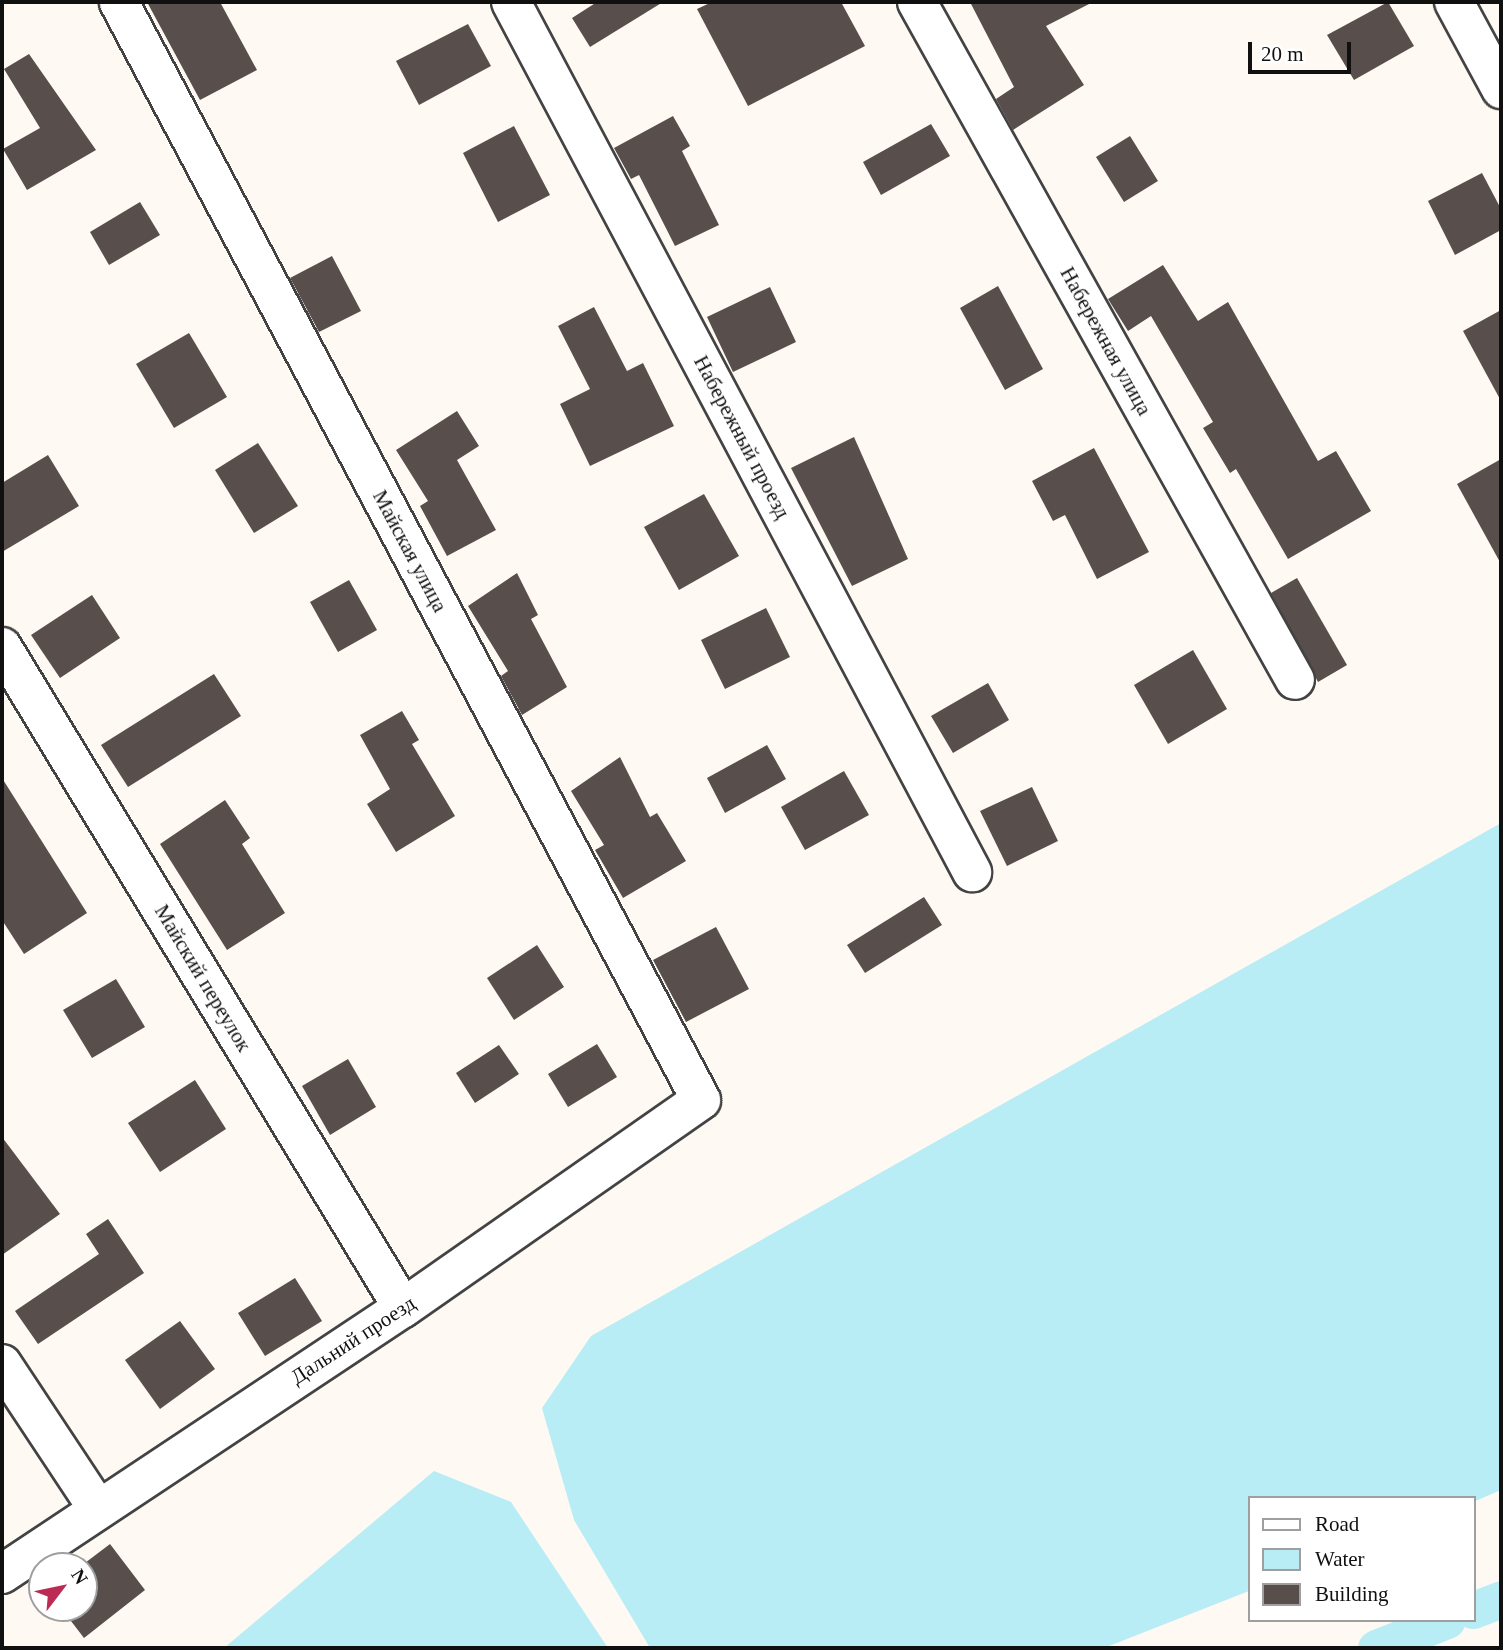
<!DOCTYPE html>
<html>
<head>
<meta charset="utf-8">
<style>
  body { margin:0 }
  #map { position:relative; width:1503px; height:1650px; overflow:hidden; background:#fff9f3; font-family:Georgia,serif }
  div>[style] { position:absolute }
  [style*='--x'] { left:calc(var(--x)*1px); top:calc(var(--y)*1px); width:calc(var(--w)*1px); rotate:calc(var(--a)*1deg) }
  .water>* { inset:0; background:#b9edf5 }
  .canal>* { height:37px; margin:-18.5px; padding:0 18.5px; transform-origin:18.5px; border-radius:18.5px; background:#b9edf5 }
  .building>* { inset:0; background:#584e4c }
  .roads { filter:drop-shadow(2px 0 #434343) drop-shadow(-2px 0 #434343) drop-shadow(0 2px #434343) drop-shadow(0 -2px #434343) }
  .minor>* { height:38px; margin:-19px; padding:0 19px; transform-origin:19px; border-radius:19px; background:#fff }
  span { translate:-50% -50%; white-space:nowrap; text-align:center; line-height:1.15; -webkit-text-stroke:7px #fff; paint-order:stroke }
  .street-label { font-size:21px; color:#101010 }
  .frame { position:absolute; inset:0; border:4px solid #101010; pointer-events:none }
  .legend { position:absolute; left:1248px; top:1496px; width:228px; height:126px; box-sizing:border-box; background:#fff; border:2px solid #9f9f9f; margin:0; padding:9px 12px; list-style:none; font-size:21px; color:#101010 }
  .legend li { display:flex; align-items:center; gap:14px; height:35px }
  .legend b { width:35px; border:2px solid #9f9f9f }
  .north { position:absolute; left:28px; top:1552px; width:70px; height:70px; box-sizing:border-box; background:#fff; border:2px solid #9f9f9f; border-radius:50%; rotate:58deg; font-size:19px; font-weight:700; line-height:28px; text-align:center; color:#101010 }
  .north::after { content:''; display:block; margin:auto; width:24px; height:32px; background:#bc2b56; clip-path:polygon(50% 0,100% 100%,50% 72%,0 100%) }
  .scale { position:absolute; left:1248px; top:42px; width:103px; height:32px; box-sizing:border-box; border:4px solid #101010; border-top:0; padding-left:9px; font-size:21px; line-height:24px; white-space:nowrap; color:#101010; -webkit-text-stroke:5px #fff; paint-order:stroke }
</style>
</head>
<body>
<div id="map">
  <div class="water">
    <i style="clip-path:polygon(1501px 823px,1501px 1490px,1473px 1502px,1249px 1498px,1249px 1591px,1104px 1648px,650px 1648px,574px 1520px,542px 1408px,591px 1336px)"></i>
    <i style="clip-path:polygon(434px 1471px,511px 1502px,608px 1648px,224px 1648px)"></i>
  </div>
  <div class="canal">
    <i style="--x:1473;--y:1610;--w:30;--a:-21"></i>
    <i style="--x:1376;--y:1648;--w:76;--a:-21.5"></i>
  </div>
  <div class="building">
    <i style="clip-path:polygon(147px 2px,220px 2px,257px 70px,200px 100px)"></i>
    <i style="clip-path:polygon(597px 2px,663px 2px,590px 47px,572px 18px)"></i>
    <i style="clip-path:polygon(712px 2px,841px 2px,865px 46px,748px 106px,697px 9px)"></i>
    <i style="clip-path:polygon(970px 2px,1093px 2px,1046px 26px,1084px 85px,1013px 130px,996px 99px,1014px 87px)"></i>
    <i style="clip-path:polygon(1388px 2px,1414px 46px,1354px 80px,1327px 35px)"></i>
    <i style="clip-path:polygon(468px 24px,491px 66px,419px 105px,396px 61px)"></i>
    <i style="clip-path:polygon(29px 54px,96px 150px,27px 190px,3px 149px,40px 128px,4px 69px)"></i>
    <i style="clip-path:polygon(673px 116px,690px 146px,682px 151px,719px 225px,675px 246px,639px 175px,631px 179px,614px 148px)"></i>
    <i style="clip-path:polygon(931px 124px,950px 156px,881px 195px,863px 162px)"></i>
    <i style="clip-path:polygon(514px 126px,550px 195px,498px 222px,463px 153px)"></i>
    <i style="clip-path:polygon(1130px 136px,1158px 181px,1124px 202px,1096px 157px)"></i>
    <i style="clip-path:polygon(1482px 173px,1501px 209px,1501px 230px,1455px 255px,1428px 201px)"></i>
    <i style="clip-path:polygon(140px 202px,160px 235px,109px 265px,90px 232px)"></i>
    <i style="clip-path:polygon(332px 256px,361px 311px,319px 332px,290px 278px)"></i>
    <i style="clip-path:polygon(1163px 265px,1198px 321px,1228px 302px,1318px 461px,1336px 451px,1371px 511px,1288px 559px,1236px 469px,1230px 473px,1203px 428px,1213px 422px,1151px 316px,1128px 331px,1108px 299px)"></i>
    <i style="clip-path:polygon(998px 286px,1043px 369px,1005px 390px,960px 308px)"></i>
    <i style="clip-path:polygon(770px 287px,796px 342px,733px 372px,707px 317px)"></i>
    <i style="clip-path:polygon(594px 307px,627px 371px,643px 363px,674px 426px,590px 466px,560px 404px,590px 389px,558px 326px)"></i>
    <i style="clip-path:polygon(1501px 310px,1501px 401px,1463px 331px)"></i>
    <i style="clip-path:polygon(189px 333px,227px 397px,174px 428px,136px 364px)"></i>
    <i style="clip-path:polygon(457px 411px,479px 446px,457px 460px,496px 530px,447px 556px,420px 506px,428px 501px,396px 450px)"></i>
    <i style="clip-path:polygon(854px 437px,908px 559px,852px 586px,791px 468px)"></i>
    <i style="clip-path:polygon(258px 443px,298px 506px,254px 533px,215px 470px)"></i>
    <i style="clip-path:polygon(1094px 448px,1149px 552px,1097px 579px,1065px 515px,1053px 521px,1032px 481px)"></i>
    <i style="clip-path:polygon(48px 455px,79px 506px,2px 552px,2px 483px)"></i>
    <i style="clip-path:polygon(1501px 459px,1501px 564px,1457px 484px)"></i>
    <i style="clip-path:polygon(704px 494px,739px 556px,679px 590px,644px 527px)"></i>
    <i style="clip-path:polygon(517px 573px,538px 615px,531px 619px,567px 687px,522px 715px,501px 676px,508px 671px,468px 606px)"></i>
    <i style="clip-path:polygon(1297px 578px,1347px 665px,1318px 682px,1271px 593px)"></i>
    <i style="clip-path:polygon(349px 580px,377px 630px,338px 652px,310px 602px)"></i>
    <i style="clip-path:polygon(92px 595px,120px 638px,60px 678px,31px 635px)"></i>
    <i style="clip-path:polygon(766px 608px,790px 657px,725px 689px,701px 640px)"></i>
    <i style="clip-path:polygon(1193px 650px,1227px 709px,1168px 744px,1134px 685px)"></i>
    <i style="clip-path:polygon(214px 674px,241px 716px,128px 787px,101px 745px)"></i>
    <i style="clip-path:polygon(988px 683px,1009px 720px,953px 753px,931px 716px)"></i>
    <i style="clip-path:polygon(402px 711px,419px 740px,412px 744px,455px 816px,396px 852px,367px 804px,390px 789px,360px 735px)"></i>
    <i style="clip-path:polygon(767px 745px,786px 779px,725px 813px,707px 778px)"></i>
    <i style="clip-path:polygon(620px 757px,650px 817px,657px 813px,686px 861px,623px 898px,595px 850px,604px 845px,571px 791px)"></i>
    <i style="clip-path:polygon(844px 771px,869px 815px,805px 850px,781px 807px)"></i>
    <i style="clip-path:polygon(2px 778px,87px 913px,24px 954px,2px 920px)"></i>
    <i style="clip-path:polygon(1032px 787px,1058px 841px,1007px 866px,980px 811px)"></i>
    <i style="clip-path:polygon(225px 800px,250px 838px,242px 844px,285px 913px,227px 950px,160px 844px)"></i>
    <i style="clip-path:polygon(924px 897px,942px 925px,865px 973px,847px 945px)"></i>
    <i style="clip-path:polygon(716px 927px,749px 989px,686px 1022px,653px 960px)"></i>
    <i style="clip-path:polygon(537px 945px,564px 987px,514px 1020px,487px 978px)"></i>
    <i style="clip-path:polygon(116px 979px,145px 1027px,92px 1058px,63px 1010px)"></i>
    <i style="clip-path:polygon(597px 1044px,617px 1077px,568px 1107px,548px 1074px)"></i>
    <i style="clip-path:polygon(499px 1045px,519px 1074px,475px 1103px,456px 1073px)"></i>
    <i style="clip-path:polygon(348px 1059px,376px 1107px,330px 1135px,302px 1086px)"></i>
    <i style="clip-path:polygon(195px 1080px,226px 1129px,160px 1172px,128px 1123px)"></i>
    <i style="clip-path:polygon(2px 1137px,60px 1214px,2px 1255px)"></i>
    <i style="clip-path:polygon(108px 1219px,144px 1273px,38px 1344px,15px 1311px,99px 1254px,86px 1234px)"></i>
    <i style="clip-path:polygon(295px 1278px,322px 1321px,265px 1356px,238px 1313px)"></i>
    <i style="clip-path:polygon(180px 1321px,215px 1369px,160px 1409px,125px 1360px)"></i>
    <i style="clip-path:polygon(110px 1544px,145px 1590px,84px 1638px,61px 1608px,84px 1608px,81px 1566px)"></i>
  </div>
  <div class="roads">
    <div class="minor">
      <i style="--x:511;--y:2;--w:985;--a:62.08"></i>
      <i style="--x:917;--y:2;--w:776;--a:60.86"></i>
      <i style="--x:1454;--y:2;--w:99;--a:61.6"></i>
      <i style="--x:2;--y:647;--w:773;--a:58.76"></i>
      <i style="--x:2;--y:1364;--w:170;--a:56.5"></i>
      <i style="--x:2;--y:1574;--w:481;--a:-33.6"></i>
      <i style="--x:403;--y:1308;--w:363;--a:-34.9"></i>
      <i style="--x:701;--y:1100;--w:1243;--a:-117.93"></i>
    </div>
  </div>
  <div class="street-label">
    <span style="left:1106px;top:341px;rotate:61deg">Набережная улица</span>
    <span style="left:742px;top:437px;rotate:62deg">Набережный проезд</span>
    <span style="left:410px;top:551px;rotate:62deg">Майская улица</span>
    <span style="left:203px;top:978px;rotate:59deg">Майский переулок</span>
    <span style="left:353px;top:1340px;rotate:-33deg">Дальний проезд</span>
  </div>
  <div class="frame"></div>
  <ul class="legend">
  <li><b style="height:9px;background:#fff"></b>Road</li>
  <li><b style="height:19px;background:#b9edf5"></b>Water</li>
  <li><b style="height:19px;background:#584e4c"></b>Building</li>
  </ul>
  <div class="north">N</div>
  <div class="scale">20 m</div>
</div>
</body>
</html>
